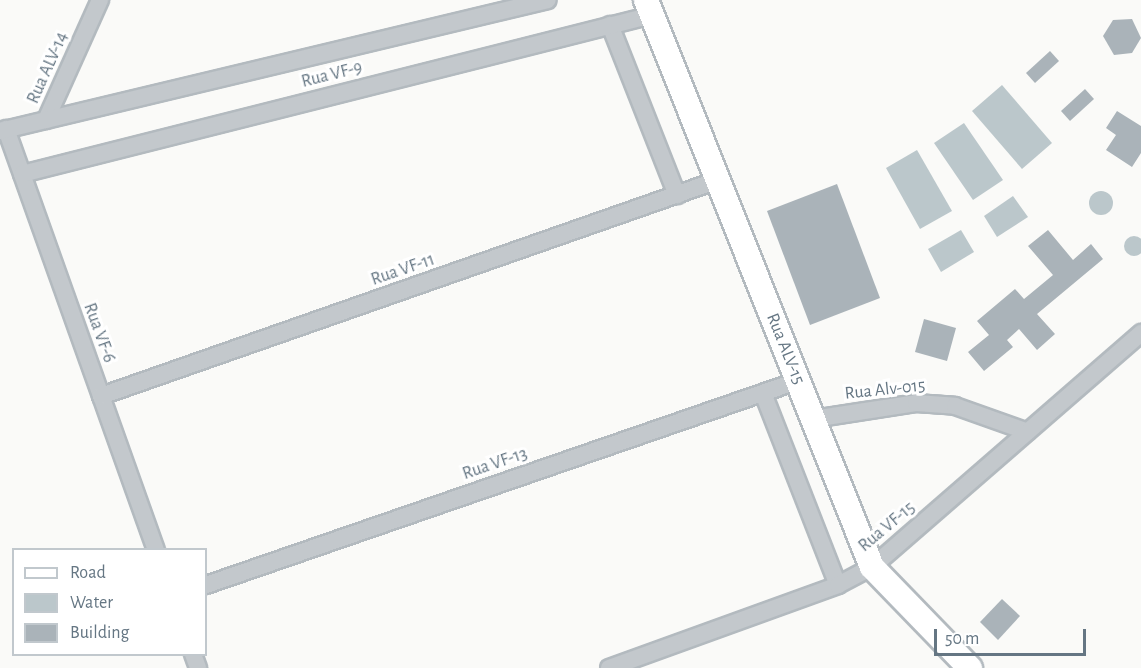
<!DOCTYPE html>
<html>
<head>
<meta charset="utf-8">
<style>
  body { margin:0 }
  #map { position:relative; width:1141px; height:668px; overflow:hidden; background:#fafaf8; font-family:"Alegreya Sans",sans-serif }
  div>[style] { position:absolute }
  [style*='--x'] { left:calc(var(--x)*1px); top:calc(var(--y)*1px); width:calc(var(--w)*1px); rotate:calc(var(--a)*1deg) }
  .water>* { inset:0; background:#bbc7cb }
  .round { border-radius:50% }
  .building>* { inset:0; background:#aab3b9 }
  .roads { filter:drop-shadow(2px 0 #b3babf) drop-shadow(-2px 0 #b3babf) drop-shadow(0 2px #b3babf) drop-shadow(0 -2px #b3babf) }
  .street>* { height:16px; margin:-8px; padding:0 8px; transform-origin:8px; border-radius:8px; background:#c3c8cc }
  .secondary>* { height:24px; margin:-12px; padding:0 12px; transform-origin:12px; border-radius:12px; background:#fff }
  span { translate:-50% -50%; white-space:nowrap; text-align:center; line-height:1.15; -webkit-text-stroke:6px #fff; paint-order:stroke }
  .street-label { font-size:18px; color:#657683 }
  .legend { position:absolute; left:12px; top:548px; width:195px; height:108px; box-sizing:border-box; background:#fff; border:2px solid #c1c8cd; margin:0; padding:8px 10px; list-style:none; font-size:18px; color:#657683 }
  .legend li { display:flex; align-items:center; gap:12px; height:30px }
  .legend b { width:30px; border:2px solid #c1c8cd }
  .scale { position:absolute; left:934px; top:629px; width:152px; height:27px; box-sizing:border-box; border:3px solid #657683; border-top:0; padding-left:8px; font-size:18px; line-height:21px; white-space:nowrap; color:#657683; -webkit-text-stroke:4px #fff; paint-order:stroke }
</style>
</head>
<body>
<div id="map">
  <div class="water">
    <i style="clip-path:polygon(1002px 85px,1052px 143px,1022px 169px,972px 111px)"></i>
    <i style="clip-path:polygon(964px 123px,1003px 180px,973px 200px,934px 143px)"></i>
    <i style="clip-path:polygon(917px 150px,952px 211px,920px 229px,886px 168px)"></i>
    <i class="round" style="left:1089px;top:191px;width:24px;height:24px"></i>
    <i style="clip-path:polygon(1013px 196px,1028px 217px,997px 237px,984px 216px)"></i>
    <i style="clip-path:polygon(961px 230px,974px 252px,941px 272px,928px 249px)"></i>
    <i class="round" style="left:1124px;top:236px;width:20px;height:20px"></i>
  </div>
  <div class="building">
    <i style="clip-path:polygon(1132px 19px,1141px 38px,1132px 53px,1114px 55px,1103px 36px,1113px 20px)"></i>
    <i style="clip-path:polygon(1050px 51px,1059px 61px,1035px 83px,1026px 73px)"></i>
    <i style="clip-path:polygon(1085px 89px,1094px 99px,1070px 121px,1061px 111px)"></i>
    <i style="clip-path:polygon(1117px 111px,1141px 126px,1141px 153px,1132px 167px,1106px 150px,1116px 135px,1106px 128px)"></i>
    <i style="clip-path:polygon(837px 184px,880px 298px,810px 325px,767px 211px)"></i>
    <i style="clip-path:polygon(1048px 230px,1073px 260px,1091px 244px,1103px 259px,1037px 314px,1055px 334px,1037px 350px,1019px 329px,1007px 340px,1013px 347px,984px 371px,968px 352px,989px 335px,977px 321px,1015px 289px,1024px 299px,1053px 275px,1028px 246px)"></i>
    <i style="clip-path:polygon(924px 319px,956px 328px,947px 361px,915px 352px)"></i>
    <i style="clip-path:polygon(1002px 599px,1020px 616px,998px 640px,980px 622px)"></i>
  </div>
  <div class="roads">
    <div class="street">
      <i style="--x:610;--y:25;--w:183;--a:68.5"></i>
      <i style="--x:46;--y:120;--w:132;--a:-65.8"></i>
      <i style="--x:6;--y:129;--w:447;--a:70.4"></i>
      <i style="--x:0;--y:131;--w:563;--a:-13.44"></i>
      <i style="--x:22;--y:174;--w:650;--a:-14.16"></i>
      <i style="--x:763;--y:393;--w:206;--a:68.7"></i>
      <i style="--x:101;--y:396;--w:654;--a:-19.29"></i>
      <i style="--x:813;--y:419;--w:104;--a:-8.8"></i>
      <i style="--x:916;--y:403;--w:39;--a:4"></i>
      <i style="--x:955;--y:406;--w:77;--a:19.6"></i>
      <i style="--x:206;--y:585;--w:625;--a:-19.04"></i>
      <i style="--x:193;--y:654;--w:15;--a:70"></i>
      <i style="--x:609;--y:668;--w:244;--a:-19.9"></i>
      <i style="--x:838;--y:585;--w:38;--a:-28"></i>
      <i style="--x:872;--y:567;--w:357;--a:-41"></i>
    </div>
    <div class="secondary">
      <i style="--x:646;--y:0;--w:610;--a:68.27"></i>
      <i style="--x:872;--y:567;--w:141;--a:45.9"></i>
    </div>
  </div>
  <div class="street-label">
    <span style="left:48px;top:68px;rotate:-66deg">Rua ALV-14</span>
    <span style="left:332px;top:75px;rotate:-14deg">Rua VF-9</span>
    <span style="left:403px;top:270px;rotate:-19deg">Rua VF-11</span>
    <span style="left:99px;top:333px;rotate:70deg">Rua VF-6</span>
    <span style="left:785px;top:349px;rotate:68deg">Rua ALV-15</span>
    <span style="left:885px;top:390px;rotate:-6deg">Rua Alv-015</span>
    <span style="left:495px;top:464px;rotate:-19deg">Rua VF-13</span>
    <span style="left:887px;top:527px;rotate:-40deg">Rua VF-15</span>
  </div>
  <ul class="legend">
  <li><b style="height:8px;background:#fff"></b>Road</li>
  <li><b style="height:16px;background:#bbc7cb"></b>Water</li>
  <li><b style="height:16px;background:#aab3b9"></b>Building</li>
  </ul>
  <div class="scale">50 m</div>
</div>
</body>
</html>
